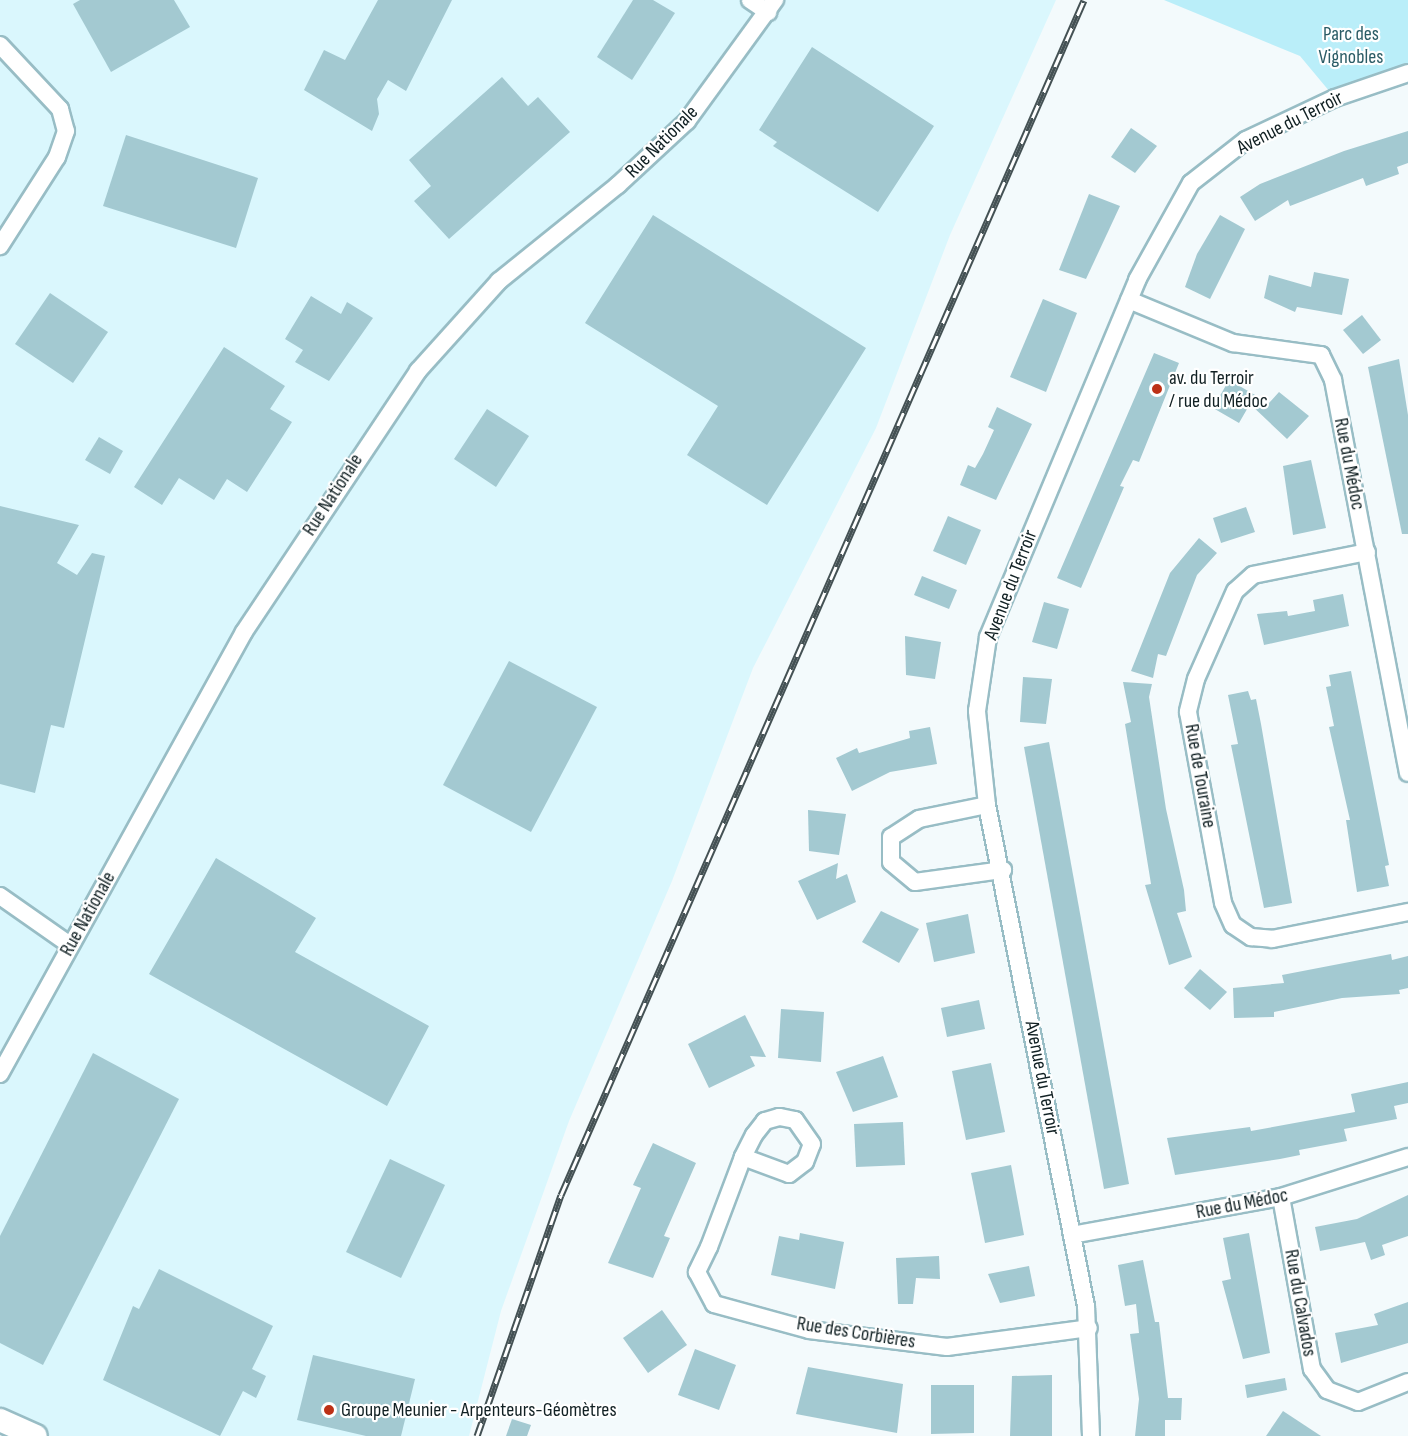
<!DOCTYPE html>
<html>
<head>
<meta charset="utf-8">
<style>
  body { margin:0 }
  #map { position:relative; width:1408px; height:1436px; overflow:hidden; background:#f3fafc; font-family:"Sofia Sans Condensed",sans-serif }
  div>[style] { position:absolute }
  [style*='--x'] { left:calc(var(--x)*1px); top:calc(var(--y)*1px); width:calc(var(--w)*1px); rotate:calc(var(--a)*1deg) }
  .built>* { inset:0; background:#daf7fd }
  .green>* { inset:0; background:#baeef9 }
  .building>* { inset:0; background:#a3c9d1 }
  .roads { filter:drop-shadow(2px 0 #98bdc5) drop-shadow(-2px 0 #98bdc5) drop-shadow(0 2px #98bdc5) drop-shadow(0 -2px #98bdc5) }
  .street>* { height:16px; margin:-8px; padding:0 8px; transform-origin:8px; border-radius:8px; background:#fff }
  .secondary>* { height:22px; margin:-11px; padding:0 11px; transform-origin:11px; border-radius:11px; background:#fff }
  .rail>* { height:7px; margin-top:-3.5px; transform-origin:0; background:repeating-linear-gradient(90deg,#fff 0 14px,#445154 0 28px); box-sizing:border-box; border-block:2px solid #445154 }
  .dots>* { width:16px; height:16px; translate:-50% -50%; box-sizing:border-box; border:3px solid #fff; border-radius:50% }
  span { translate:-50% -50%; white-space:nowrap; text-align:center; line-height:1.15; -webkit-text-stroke:4.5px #fff; paint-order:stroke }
  .park-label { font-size:20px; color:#2b5c66 }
  .street-label { font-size:20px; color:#112023 }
  .poi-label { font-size:20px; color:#112023 }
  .left { translate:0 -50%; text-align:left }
</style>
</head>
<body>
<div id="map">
  <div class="built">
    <i style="clip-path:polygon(0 0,1056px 0,950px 235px,876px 428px,753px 668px,672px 881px,569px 1121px,501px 1311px,469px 1436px,36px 1436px,0 1420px)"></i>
  </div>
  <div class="green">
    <i style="clip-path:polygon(1164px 0,1408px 0,1408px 72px,1335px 98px,1300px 56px)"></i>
  </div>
  <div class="building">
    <i style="clip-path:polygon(80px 0,174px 0,190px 27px,111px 72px,73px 4px)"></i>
    <i style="clip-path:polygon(378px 0,452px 0,406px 91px,388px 80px,377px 99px,379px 114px,372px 131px,304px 90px,324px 50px,345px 60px)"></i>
    <i style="clip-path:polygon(633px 0,653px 0,675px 13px,632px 80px,597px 57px)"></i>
    <i style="clip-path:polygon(812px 47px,934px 126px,878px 212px,773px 146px,777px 142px,759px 130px)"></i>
    <i style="clip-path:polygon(502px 77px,528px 106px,538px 97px,570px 132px,449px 239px,414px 201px,431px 186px,409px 160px)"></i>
    <i style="clip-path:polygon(1131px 128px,1157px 146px,1135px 173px,1111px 157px)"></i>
    <i style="clip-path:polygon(1408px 131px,1408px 163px,1397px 167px,1399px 174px,1366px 186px,1363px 178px,1290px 206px,1288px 200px,1255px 221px,1240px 197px,1260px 184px,1344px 151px)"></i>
    <i style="clip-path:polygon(126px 135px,258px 178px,236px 248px,103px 206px)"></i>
    <i style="clip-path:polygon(1089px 194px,1120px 206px,1086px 279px,1059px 270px)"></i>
    <i style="clip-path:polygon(653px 215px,866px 348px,767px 505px,687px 455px,718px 406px,585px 323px)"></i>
    <i style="clip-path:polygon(1220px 215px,1245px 229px,1210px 299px,1185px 287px,1197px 254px)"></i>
    <i style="clip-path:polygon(1314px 272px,1349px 279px,1342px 315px,1297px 307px,1295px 312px,1264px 298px,1269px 275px,1311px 287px)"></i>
    <i style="clip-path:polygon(50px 293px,108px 332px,73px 383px,15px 344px)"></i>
    <i style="clip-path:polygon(311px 296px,341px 314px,347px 302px,373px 318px,329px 381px,295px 362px,303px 350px,285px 339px)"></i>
    <i style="clip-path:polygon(1043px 299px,1077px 313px,1046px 392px,1010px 377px)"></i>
    <i style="clip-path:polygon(1362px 315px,1381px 340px,1363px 354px,1343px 330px)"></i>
    <i style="clip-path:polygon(224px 347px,285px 386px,270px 409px,292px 422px,247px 492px,227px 479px,214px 500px,179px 478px,162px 505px,134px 487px)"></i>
    <i style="clip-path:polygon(1154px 353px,1179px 363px,1139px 462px,1133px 460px,1120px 486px,1124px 487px,1081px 588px,1057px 578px)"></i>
    <i style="clip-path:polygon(1399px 359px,1408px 415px,1408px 534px,1402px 534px,1368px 367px)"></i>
    <i style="clip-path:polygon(1229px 380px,1269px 403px,1279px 392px,1309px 416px,1287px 439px,1250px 404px,1239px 423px,1213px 408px)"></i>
    <i style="clip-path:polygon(997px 407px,1032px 424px,996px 500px,960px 485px,968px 465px,975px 468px,983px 454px,994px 430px,988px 427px)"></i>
    <i style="clip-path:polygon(487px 409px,529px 436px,496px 487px,454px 459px)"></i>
    <i style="clip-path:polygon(99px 437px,123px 451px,110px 474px,85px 460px)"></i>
    <i style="clip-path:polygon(1311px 460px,1326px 528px,1293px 535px,1283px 466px)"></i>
    <i style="clip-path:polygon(0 506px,79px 525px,57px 563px,77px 575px,92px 553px,105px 556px,64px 728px,51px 725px,35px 793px,0 784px)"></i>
    <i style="clip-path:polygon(1246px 507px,1255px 532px,1221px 543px,1213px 518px)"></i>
    <i style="clip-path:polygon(948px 516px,981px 530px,966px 565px,933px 551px)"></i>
    <i style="clip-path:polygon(1199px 538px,1217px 553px,1197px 575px,1166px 656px,1158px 654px,1153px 678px,1131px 671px,1170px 573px)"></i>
    <i style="clip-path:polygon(922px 576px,957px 590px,949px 609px,914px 595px)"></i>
    <i style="clip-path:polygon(1343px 594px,1349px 626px,1264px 645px,1257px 614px,1287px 611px,1288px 616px,1315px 611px,1313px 600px)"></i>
    <i style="clip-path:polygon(1044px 602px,1069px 609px,1057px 649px,1032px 642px)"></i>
    <i style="clip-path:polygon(905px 636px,941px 642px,935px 679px,906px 675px)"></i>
    <i style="clip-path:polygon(509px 661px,597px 707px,531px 832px,443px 785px)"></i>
    <i style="clip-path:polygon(1351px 671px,1389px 865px,1385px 866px,1389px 886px,1357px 892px,1346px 820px,1350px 820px,1329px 727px,1334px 726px,1326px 687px,1331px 686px,1329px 675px)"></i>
    <i style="clip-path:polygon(1023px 677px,1052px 679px,1046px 724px,1020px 722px)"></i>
    <i style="clip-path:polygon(1123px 682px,1152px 684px,1149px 697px,1166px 809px,1184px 890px,1186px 911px,1177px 913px,1192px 957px,1169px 965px,1145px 885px,1151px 884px,1125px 724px,1131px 722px)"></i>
    <i style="clip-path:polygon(1248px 691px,1251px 700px,1256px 699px,1261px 724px,1292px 903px,1264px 908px,1231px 745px,1238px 744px,1228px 695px)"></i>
    <i style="clip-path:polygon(930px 727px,937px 764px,890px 772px,852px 791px,836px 758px,857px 748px,859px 753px,910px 738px,909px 731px)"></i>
    <i style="clip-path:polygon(1049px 742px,1129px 1184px,1104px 1189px,1024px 747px)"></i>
    <i style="clip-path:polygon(808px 810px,846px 814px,839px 855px,809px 851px)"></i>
    <i style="clip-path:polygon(216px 858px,316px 918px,295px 952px,429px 1026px,387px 1106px,149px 974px)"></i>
    <i style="clip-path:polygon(838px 863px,836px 879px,847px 874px,856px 902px,817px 920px,798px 881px)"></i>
    <i style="clip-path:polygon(881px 911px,919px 929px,899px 963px,862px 942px)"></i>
    <i style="clip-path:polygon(968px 914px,975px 953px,934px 962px,926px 923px)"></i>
    <i style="clip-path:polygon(1391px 954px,1392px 960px,1408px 956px,1408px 988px,1399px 990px,1400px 994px,1342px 998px,1274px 1012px,1274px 1017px,1234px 1018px,1233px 988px,1284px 983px,1282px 975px)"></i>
    <i style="clip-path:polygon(1200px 969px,1227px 992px,1210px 1010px,1184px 988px)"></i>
    <i style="clip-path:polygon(979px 1000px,985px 1029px,947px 1037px,941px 1008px)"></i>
    <i style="clip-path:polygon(781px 1009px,824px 1012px,821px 1062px,778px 1058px)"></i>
    <i style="clip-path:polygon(745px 1015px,766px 1057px,750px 1056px,755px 1066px,709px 1088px,688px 1044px)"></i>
    <i style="clip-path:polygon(93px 1053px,179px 1099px,43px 1365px,0 1343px,0 1236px)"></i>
    <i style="clip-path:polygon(883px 1056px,898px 1097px,853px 1112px,836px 1072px)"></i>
    <i style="clip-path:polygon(991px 1063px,1005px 1132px,966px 1140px,952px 1071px)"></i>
    <i style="clip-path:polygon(1408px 1082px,1408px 1103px,1394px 1106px,1397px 1119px,1344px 1129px,1347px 1141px,1299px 1150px,1300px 1155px,1280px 1159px,1175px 1175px,1167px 1138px,1250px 1127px,1251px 1131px,1355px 1112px,1351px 1094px)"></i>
    <i style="clip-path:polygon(903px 1122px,905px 1165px,856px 1167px,854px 1124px)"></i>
    <i style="clip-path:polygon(653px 1143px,696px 1163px,664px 1236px,670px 1238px,653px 1278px,608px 1263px,641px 1188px,633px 1185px)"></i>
    <i style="clip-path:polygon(390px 1159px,445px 1185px,401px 1278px,346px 1252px)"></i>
    <i style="clip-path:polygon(1011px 1165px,1024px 1235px,985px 1243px,971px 1173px)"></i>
    <i style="clip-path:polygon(1408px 1195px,1408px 1236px,1382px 1245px,1385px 1255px,1371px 1260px,1365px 1242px,1320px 1251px,1315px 1227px,1357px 1219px)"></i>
    <i style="clip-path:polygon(800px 1233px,844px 1242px,835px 1289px,771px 1275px,779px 1236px,799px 1240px)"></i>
    <i style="clip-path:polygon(1249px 1233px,1270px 1353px,1243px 1359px,1222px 1281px,1231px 1279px,1223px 1238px)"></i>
    <i style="clip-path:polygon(939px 1256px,940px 1279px,916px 1278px,913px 1304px,898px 1304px,896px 1258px)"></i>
    <i style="clip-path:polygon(1143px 1260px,1155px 1322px,1159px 1322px,1168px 1398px,1182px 1398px,1181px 1420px,1165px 1420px,1165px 1436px,1135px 1436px,1139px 1399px,1130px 1334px,1139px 1333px,1136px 1304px,1125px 1306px,1118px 1265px)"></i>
    <i style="clip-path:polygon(1029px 1266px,1035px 1296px,1000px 1303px,988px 1274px)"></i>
    <i style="clip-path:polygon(159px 1269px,273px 1326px,252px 1369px,266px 1376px,256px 1398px,243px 1391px,220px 1436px,103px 1380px,133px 1306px,139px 1309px)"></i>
    <i style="clip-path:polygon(1408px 1302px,1408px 1343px,1341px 1363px,1335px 1333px,1378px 1325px,1374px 1314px)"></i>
    <i style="clip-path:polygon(662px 1310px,687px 1345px,648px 1373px,623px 1338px)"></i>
    <i style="clip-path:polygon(695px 1349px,736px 1365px,719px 1410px,678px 1395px)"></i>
    <i style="clip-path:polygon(313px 1355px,415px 1379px,401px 1436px,366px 1436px,297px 1420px)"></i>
    <i style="clip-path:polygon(808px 1367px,903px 1384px,897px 1433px,796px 1414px)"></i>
    <i style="clip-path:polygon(1052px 1375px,1052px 1436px,1010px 1436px,1012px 1376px)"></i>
    <i style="clip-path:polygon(1285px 1378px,1287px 1390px,1247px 1398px,1245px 1385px)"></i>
    <i style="clip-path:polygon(931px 1385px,974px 1385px,974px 1433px,931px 1434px)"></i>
    <i style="clip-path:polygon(1283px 1411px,1321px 1436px,1266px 1436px)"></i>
    <i style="clip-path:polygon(512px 1419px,531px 1425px,527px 1436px,506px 1436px)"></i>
  </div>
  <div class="roads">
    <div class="street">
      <i style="--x:750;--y:0;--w:22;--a:34"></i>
      <i style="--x:0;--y:45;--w:88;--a:46.8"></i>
      <i style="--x:60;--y:109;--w:23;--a:75"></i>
      <i style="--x:66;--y:131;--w:28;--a:109"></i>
      <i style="--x:57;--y:157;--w:106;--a:122.6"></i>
      <i style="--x:1129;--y:300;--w:113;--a:22.5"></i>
      <i style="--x:1233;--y:343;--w:89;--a:7.8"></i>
      <i style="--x:1321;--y:355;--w:28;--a:64"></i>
      <i style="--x:1333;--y:380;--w:400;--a:79.2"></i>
      <i style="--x:1367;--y:552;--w:116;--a:168.6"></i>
      <i style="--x:1253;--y:575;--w:24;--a:138"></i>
      <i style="--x:1235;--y:591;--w:96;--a:113.9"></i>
      <i style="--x:1196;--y:679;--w:34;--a:104"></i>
      <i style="--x:1188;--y:712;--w:194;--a:79.6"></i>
      <i style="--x:1223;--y:903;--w:24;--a:66"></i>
      <i style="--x:1233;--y:925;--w:22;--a:34"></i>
      <i style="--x:1251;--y:937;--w:21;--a:5"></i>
      <i style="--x:1272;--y:939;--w:139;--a:-11.2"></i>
      <i style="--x:987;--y:805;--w:69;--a:168.4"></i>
      <i style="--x:919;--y:819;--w:33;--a:147"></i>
      <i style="--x:891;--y:837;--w:25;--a:90"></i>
      <i style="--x:891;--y:862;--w:31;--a:40"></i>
      <i style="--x:915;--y:882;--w:89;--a:-7.8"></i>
      <i style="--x:0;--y:896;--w:85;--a:35"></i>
      <i style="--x:0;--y:1074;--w:505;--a:-61.1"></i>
      <i style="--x:244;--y:632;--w:314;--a:-56.3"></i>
      <i style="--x:418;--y:371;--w:121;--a:-48"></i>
      <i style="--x:499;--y:281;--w:153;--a:-38.9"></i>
      <i style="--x:618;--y:185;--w:94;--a:-42.8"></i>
      <i style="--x:687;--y:121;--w:150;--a:-54"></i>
      <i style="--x:743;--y:1157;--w:49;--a:20.3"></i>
      <i style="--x:789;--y:1174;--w:20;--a:-37"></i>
      <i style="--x:805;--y:1162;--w:19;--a:-69"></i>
      <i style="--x:812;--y:1144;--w:29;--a:-125"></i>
      <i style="--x:795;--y:1120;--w:16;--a:-169"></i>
      <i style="--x:779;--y:1117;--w:15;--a:164"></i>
      <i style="--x:765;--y:1121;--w:18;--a:128"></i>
      <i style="--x:754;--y:1135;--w:25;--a:117"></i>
      <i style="--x:743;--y:1157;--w:96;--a:110.7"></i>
      <i style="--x:709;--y:1247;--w:28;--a:116"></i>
      <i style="--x:697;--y:1272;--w:36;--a:62"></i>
      <i style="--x:714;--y:1304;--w:98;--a:15.3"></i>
      <i style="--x:809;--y:1330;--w:139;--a:7"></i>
      <i style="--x:947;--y:1347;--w:143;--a:-7.6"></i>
      <i style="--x:1281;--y:1197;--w:175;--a:79.8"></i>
      <i style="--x:1312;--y:1369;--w:26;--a:54"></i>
      <i style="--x:1327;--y:1390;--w:33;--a:21"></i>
      <i style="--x:1358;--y:1402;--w:54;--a:-21.8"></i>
      <i style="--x:1072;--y:1235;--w:212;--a:-10.3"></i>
      <i style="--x:1281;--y:1197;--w:133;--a:-17.5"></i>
      <i style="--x:1091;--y:1436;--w:130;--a:-92.2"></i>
      <i style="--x:1086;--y:1306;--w:511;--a:-101.18"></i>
      <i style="--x:987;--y:805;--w:95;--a:-96.1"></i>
      <i style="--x:977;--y:711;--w:75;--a:-81.5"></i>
      <i style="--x:988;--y:637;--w:387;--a:-67.3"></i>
      <i style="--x:1137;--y:280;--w:111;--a:-60.9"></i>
      <i style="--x:1191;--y:183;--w:70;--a:-38"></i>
      <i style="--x:1246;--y:140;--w:98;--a:-25.3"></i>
      <i style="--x:1335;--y:98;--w:77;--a:-18.9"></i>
    </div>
    <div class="secondary">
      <i style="--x:0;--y:1420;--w:39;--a:24"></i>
    </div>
  </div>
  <div class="rail">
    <i style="--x:477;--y:1436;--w:255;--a:-70.8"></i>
    <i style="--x:561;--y:1195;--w:1304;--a:-66.36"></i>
  </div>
  <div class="dots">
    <i style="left:1157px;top:389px;background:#bc3016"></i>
    <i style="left:329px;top:1410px;background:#bc3016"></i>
  </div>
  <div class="park-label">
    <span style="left:1351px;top:46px">Parc des<br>Vignobles</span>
  </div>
  <div class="street-label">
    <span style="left:1290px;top:123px;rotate:-27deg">Avenue du Terroir</span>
    <span style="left:662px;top:142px;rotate:-45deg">Rue Nationale</span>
    <span style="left:1349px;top:464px;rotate:79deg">Rue du Médoc</span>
    <span style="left:333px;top:495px;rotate:-57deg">Rue Nationale</span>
    <span style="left:1011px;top:585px;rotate:-69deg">Avenue du Terroir</span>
    <span style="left:1200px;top:776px;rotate:80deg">Rue de Touraine</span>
    <span style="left:88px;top:914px;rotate:-61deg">Rue Nationale</span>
    <span style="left:1042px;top:1078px;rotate:79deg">Avenue du Terroir</span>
    <span style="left:1242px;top:1204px;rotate:-11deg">Rue du Médoc</span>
    <span style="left:1300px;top:1303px;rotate:80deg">Rue du Calvados</span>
    <span style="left:856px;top:1333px;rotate:9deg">Rue des Corbières</span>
  </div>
  <div class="poi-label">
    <span class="left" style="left:1169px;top:390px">av. du Terroir<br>/ rue du Médoc</span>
    <span class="left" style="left:341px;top:1410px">Groupe Meunier - Arpenteurs-Géomètres</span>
  </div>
</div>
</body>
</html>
